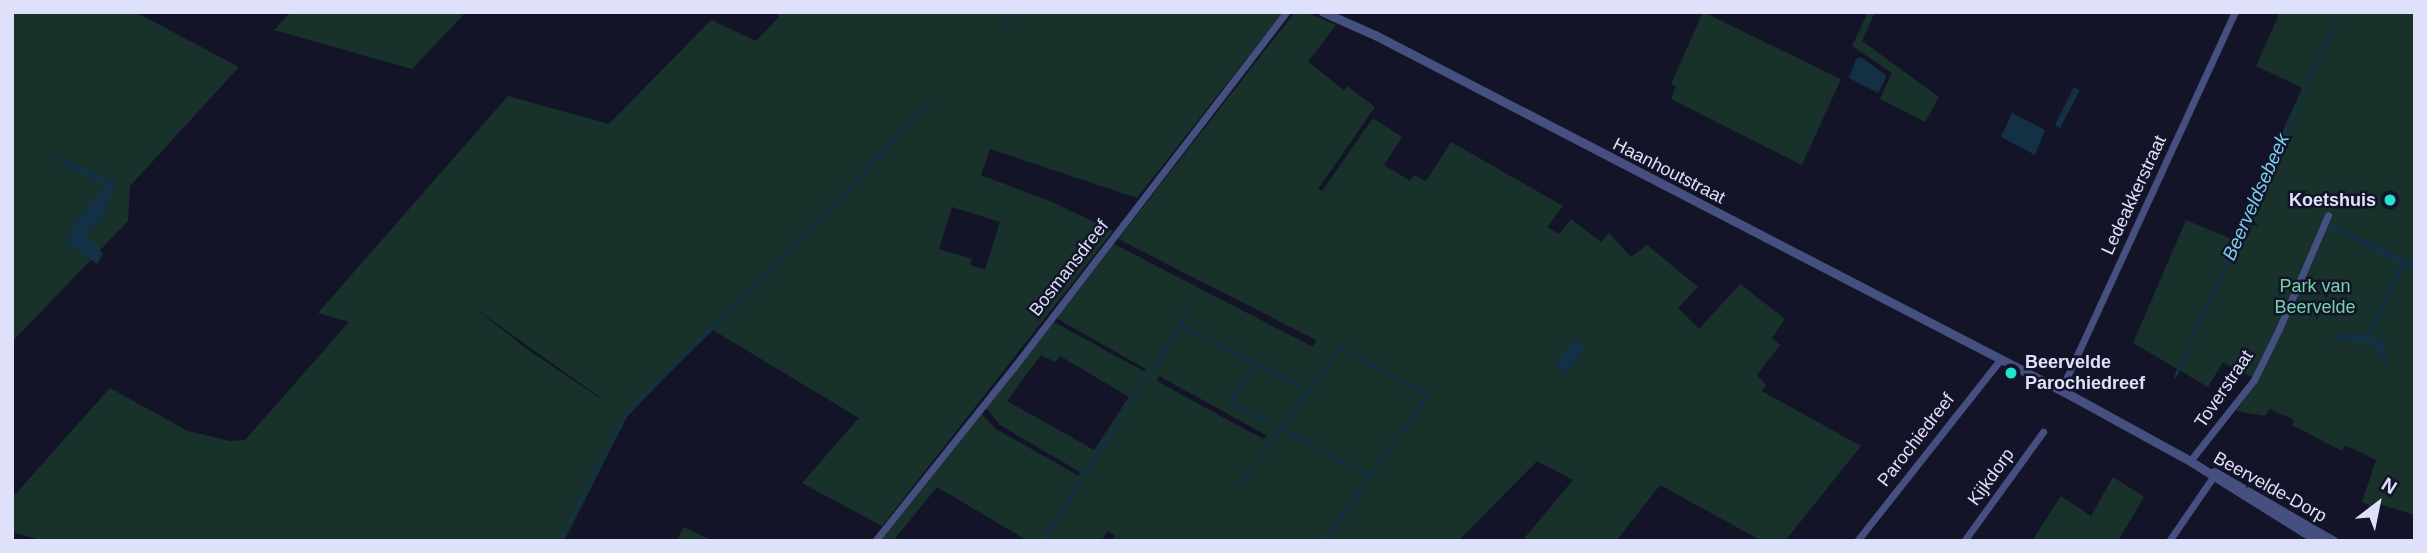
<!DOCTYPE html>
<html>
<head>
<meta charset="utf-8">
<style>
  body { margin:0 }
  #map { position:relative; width:2427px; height:553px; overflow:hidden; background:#141428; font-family:Helvetica,sans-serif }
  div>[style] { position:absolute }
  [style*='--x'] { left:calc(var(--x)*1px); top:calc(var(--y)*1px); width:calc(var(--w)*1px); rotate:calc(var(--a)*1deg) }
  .green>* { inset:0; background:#18312b }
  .water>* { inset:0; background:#143045 }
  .stream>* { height:2.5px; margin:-1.25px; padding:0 1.25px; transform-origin:1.25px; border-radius:1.25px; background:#143045 }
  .minor>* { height:7px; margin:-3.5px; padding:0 3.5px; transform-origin:3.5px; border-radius:3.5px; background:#454f80 }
  .tertiary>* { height:9px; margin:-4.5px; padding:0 4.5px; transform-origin:4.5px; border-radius:4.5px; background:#454f80 }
  .dots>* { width:19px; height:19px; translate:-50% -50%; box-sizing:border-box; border:4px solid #141428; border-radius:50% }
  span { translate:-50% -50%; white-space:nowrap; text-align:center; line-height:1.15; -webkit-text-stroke:5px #141428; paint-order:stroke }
  .street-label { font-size:18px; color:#dfe1fb }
  .poi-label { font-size:18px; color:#dfe1fb; font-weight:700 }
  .right { translate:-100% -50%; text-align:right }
  .left { translate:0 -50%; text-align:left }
  .park-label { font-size:18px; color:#74d2a8 }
  .water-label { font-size:19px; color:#7bceed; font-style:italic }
  .frame { position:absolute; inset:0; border:14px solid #dfe1fb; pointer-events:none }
  .north { position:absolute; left:2343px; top:469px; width:70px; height:70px; -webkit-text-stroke:5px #141428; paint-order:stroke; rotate:32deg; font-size:19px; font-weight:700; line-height:28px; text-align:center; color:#dfe1fb }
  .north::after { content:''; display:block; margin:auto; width:24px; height:32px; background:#dfe1fb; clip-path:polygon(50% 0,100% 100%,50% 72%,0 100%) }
</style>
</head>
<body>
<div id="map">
  <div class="green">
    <i style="clip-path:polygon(12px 12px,135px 12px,239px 67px,130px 186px,128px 221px,12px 342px)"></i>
    <i style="clip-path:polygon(291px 12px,466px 12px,412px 69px,274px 30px)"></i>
    <i style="clip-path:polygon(evenodd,775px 12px,1283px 12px,1137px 198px,990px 149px,981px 175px,1052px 202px,1113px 231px,882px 526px,802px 483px,859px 418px,711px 329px,627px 417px,564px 541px,44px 541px,12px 532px,12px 498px,110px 388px,188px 431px,230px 441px,245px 440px,349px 322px,318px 313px,508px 96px,609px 124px,711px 20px,756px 41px,779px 17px,775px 12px,952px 207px,1000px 222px,985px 270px,970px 265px,972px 259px,939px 249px,952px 207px,775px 12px,473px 307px,601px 398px,601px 399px,527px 349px,473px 307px)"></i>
    <i style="clip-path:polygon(evenodd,1295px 12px,1306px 12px,1336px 25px,1308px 62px,1344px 90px,1347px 86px,1375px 107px,1318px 189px,1322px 191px,1373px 118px,1402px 137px,1384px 165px,1410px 181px,1414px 175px,1426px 181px,1451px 142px,1563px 206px,1547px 227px,1559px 234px,1571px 219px,1601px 242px,1609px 233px,1631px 257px,1647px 245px,1698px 287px,1678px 308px,1699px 329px,1740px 284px,1785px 319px,1772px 338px,1780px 345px,1757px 375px,1766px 385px,1762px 391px,1861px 446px,1785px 541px,1762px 541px,1660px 485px,1616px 541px,1522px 541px,1573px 480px,1537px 461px,1458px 541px,1111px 541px,1115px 536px,1108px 531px,1101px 541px,1028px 541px,937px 487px,893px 541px,879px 541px,981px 413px,996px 429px,1079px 476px,1080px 472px,1000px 425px,986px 408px,1054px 322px,1145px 372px,1146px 369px,1056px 318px,1114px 244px,1313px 347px,1316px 340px,1118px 239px,1295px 12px,1041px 355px,1055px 362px,1060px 356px,1129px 397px,1094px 450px,1007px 401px,1041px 355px,1295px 12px,1159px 376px,1266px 435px,1267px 435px,1264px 439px,1237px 425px,1157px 381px,1159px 376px)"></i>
    <i style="clip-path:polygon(1703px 12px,1841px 79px,1802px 165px,1671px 99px,1676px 86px,1671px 84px)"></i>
    <i style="clip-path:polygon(1868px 12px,1875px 12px,1862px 41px,1939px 97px,1925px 122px,1880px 99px,1892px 73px,1852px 46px)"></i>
    <i style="clip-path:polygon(2280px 12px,2415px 12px,2415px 515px,2379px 504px,2375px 516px,2366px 514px,2369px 505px,2362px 502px,2376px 460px,2345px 445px,2342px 451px,2292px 425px,2294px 420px,2270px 409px,2265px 416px,2236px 411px,2258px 380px,2223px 362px,2208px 387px,2133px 343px,2186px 220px,2234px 240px,2250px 204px,2302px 88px,2256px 66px)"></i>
    <i style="clip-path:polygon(2113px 477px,2144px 497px,2118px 541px,2032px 541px,2061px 496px,2091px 516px)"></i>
    <i style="clip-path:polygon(684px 527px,713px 541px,676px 541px)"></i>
  </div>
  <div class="water">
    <i style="clip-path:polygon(1861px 57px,1887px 76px,1878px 93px,1849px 78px,1856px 59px)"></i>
    <i style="clip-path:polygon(2074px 87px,2080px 90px,2060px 128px,2055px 125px)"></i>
    <i style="clip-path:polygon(2012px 113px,2045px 130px,2035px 155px,2001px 137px)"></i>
    <i style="clip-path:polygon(52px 153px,117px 183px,101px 220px,86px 234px,103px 254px,97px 264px,66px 242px,75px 222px,106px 186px,60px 162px,51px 156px)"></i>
    <i style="clip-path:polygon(2329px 222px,2415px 264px,2415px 270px,2404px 265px,2371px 336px,2385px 341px,2387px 366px,2373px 343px,2334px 339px,2335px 335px,2341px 334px,2367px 334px,2400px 264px,2329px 227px)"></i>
    <i style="clip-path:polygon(1575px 339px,1584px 344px,1582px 354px,1564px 375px,1554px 364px)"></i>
  </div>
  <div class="stream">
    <i style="--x:1002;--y:24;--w:16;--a:-50"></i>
    <i style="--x:1193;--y:299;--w:28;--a:117"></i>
    <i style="--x:1180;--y:324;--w:136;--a:27.1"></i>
    <i style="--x:1256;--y:363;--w:45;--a:123.3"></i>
    <i style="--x:1231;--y:401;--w:48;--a:28.7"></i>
    <i style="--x:1152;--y:370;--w:53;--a:-58.1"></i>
    <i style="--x:2175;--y:376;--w:393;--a:-65.7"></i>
    <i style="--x:1402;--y:381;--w:25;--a:26"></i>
    <i style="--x:1286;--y:419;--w:90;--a:-53.1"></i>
    <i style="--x:1340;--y:347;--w:65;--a:28.5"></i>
    <i style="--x:1281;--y:427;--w:36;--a:30"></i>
    <i style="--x:1403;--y:431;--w:44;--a:-57"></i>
    <i style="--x:1277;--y:433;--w:12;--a:-55"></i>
    <i style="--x:1315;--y:446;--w:63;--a:28.6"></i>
    <i style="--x:1084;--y:475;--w:119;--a:-57.4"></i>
    <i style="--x:1238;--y:488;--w:64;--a:-54.6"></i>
    <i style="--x:1045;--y:539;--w:71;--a:-58.8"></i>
    <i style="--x:559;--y:541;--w:147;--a:-62.4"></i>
    <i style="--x:627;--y:411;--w:173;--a:-44.3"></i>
    <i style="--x:751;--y:290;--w:258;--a:-46.4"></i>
    <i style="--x:1323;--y:541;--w:128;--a:-54.2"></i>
  </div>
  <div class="minor">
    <i style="--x:2061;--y:390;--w:416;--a:-65.3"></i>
    <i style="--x:2190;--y:461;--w:103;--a:-51.7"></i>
    <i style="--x:2254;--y:380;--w:57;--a:-63.9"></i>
    <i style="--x:2279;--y:329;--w:124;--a:-66.7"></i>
    <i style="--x:875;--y:541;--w:223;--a:-51.4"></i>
    <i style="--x:1014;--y:367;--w:447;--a:-52.5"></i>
    <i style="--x:1857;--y:541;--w:231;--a:-51.7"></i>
    <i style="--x:1964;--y:541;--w:135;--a:-54.1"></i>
    <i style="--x:2169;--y:541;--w:78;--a:-55.5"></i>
  </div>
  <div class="tertiary">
    <i style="--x:1323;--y:12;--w:57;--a:23.9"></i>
    <i style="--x:1375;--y:35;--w:785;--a:27.38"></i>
    <i style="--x:2072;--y:396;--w:135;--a:28.8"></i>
    <i style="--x:2190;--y:461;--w:151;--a:32"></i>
    <i style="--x:2214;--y:472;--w:138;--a:29.9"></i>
  </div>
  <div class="dots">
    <i style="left:2390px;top:200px;background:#24e1d0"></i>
    <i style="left:2011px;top:373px;background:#24e1d0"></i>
  </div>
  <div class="street-label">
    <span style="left:1669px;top:171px;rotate:27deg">Haanhoutstraat</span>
    <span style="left:2134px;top:195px;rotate:-65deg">Ledeakkerstraat</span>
    <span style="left:1069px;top:268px;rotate:-52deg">Bosmansdreef</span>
    <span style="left:2224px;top:389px;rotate:-56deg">Toverstraat</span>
    <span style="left:1916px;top:440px;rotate:-52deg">Parochiedreef</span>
    <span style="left:1991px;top:477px;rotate:-54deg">Kijkdorp</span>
    <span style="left:2270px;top:487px;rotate:29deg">Beervelde-Dorp</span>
  </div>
  <div class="poi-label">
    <span class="right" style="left:2376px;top:200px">Koetshuis</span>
    <span class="left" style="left:2025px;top:373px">Beervelde<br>Parochiedreef</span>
  </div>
  <div class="park-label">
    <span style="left:2315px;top:297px">Park van<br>Beervelde</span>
  </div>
  <div class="water-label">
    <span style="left:2256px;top:197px;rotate:-66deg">Beerveldsebeek</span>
  </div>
  <div class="frame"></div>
  <div class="north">N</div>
</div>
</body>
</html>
